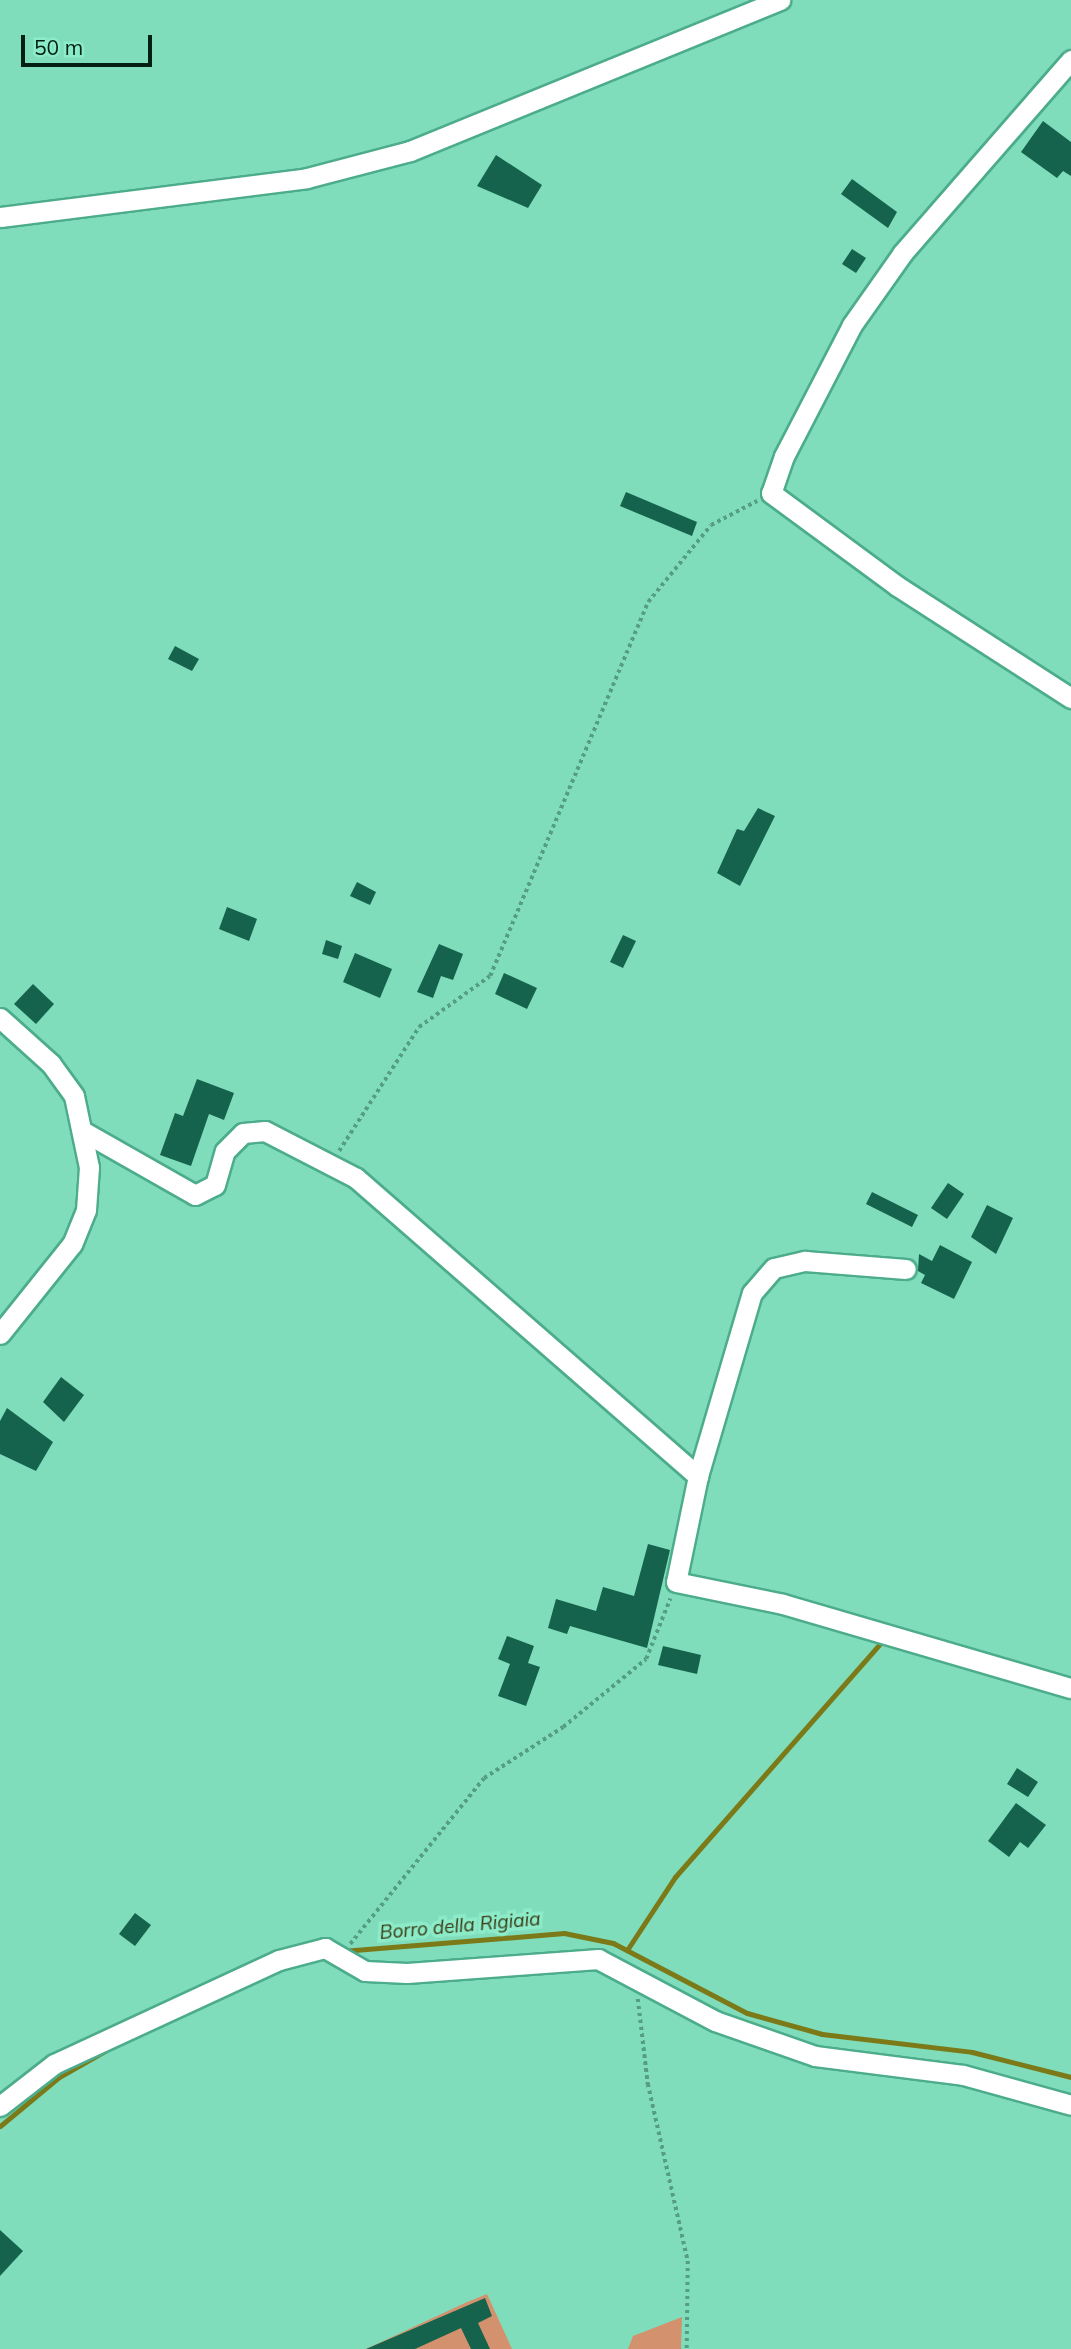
<!DOCTYPE html>
<html>
<head>
<meta charset="utf-8">
<style>
  body { margin:0 }
  #map { position:relative; width:1071px; height:2349px; overflow:hidden; background:#7fddbb; font-family:Mulish,sans-serif }
  div>[style] { position:absolute }
  [style*='--x'] { left:calc(var(--x)*1px); top:calc(var(--y)*1px); width:calc(var(--w)*1px); rotate:calc(var(--a)*1deg) }
  .green>* { inset:0; background:#d4916e }
  .stream>* { height:5px; margin:-2.5px; padding:0 2.5px; transform-origin:2.5px; border-radius:2.5px; background:#7b7918 }
  .building>* { inset:0; background:#15634c }
  .path>* { height:3.5px; margin-top:-1.75px; transform-origin:0; background:repeating-linear-gradient(90deg,#559d83 0 3.5px,transparent 0 7px) }
  .roads { filter:drop-shadow(2px 0 #4cac8c) drop-shadow(-2px 0 #4cac8c) drop-shadow(0 2px #4cac8c) drop-shadow(0 -2px #4cac8c) }
  .minor>* { height:19px; margin:-9.5px; padding:0 9.5px; transform-origin:9.5px; border-radius:9.5px; background:#fff }
  span { translate:-50% -50%; white-space:nowrap; text-align:center; line-height:1.15; -webkit-text-stroke:7px #8cebc8; paint-order:stroke }
  .water-label { font-size:19px; color:#393913; font-style:italic }
  .scale { position:absolute; left:21px; top:35px; width:131px; height:32px; box-sizing:border-box; border:4px solid #011f15; border-top:0; padding-left:9px; font-size:21px; line-height:24px; white-space:nowrap; color:#011f15; -webkit-text-stroke:5px #8cebc8; paint-order:stroke }
</style>
</head>
<body>
<div id="map">
  <div class="green">
    <i style="clip-path:polygon(487px 2294px,512px 2349px,366px 2349px,465px 2303px)"></i>
    <i style="clip-path:polygon(682px 2317px,681px 2349px,628px 2349px,633px 2336px)"></i>
  </div>
  <div class="stream">
    <i style="--x:627;--y:1950;--w:87;--a:-56.7"></i>
    <i style="--x:675;--y:1877;--w:309;--a:-48.7"></i>
    <i style="--x:342;--y:1951;--w:223;--a:-4.6"></i>
    <i style="--x:564;--y:1933;--w:50;--a:11.5"></i>
    <i style="--x:613;--y:1943;--w:151;--a:27.6"></i>
    <i style="--x:747;--y:2013;--w:78;--a:15.6"></i>
    <i style="--x:822;--y:2034;--w:151;--a:6.8"></i>
    <i style="--x:972;--y:2052;--w:102;--a:14.2"></i>
    <i style="--x:0;--y:2126;--w:77;--a:-39.7"></i>
    <i style="--x:59;--y:2077;--w:53;--a:-29.5"></i>
  </div>
  <div class="building">
    <i style="clip-path:polygon(1043px 121px,1071px 142px,1071px 176px,1063px 171px,1057px 178px,1021px 152px)"></i>
    <i style="clip-path:polygon(496px 155px,542px 185px,528px 208px,477px 186px)"></i>
    <i style="clip-path:polygon(852px 179px,897px 212px,888px 228px,841px 194px)"></i>
    <i style="clip-path:polygon(852px 249px,866px 258px,856px 273px,842px 264px)"></i>
    <i style="clip-path:polygon(626px 492px,697px 522px,692px 536px,620px 506px)"></i>
    <i style="clip-path:polygon(175px 646px,199px 659px,192px 671px,168px 659px)"></i>
    <i style="clip-path:polygon(758px 808px,775px 816px,740px 886px,717px 873px,737px 829px,744px 831px)"></i>
    <i style="clip-path:polygon(357px 882px,376px 892px,370px 905px,350px 896px)"></i>
    <i style="clip-path:polygon(227px 907px,257px 919px,249px 941px,219px 929px)"></i>
    <i style="clip-path:polygon(623px 935px,636px 941px,623px 968px,610px 962px)"></i>
    <i style="clip-path:polygon(326px 940px,342px 946px,338px 959px,322px 954px)"></i>
    <i style="clip-path:polygon(439px 944px,463px 954px,453px 980px,441px 976px,433px 998px,417px 992px)"></i>
    <i style="clip-path:polygon(355px 953px,392px 969px,380px 998px,343px 982px)"></i>
    <i style="clip-path:polygon(504px 973px,537px 988px,527px 1009px,495px 994px)"></i>
    <i style="clip-path:polygon(33px 984px,54px 1004px,36px 1024px,14px 1004px)"></i>
    <i style="clip-path:polygon(197px 1079px,234px 1093px,224px 1120px,209px 1114px,191px 1166px,160px 1155px,175px 1113px,183px 1116px)"></i>
    <i style="clip-path:polygon(948px 1183px,964px 1194px,947px 1219px,931px 1208px)"></i>
    <i style="clip-path:polygon(872px 1192px,918px 1215px,912px 1227px,866px 1204px)"></i>
    <i style="clip-path:polygon(987px 1205px,1013px 1218px,996px 1254px,971px 1237px)"></i>
    <i style="clip-path:polygon(940px 1245px,972px 1262px,954px 1299px,921px 1283px,925px 1275px,918px 1271px,919px 1254px,932px 1261px)"></i>
    <i style="clip-path:polygon(61px 1377px,84px 1395px,64px 1422px,43px 1402px)"></i>
    <i style="clip-path:polygon(7px 1408px,53px 1442px,36px 1471px,0 1454px,0 1421px)"></i>
    <i style="clip-path:polygon(648px 1544px,670px 1550px,647px 1648px,570px 1626px,567px 1634px,548px 1628px,556px 1599px,596px 1611px,603px 1587px,634px 1596px)"></i>
    <i style="clip-path:polygon(507px 1636px,534px 1646px,528px 1663px,540px 1667px,526px 1706px,498px 1696px,510px 1664px,498px 1659px)"></i>
    <i style="clip-path:polygon(663px 1646px,701px 1655px,697px 1674px,658px 1665px)"></i>
    <i style="clip-path:polygon(1017px 1768px,1038px 1782px,1028px 1797px,1007px 1784px)"></i>
    <i style="clip-path:polygon(1016px 1803px,1046px 1825px,1028px 1848px,1020px 1842px,1009px 1857px,988px 1841px)"></i>
    <i style="clip-path:polygon(135px 1913px,151px 1925px,135px 1946px,119px 1934px)"></i>
    <i style="clip-path:polygon(0 2230px,23px 2251px,0 2276px)"></i>
    <i style="clip-path:polygon(485px 2298px,492px 2316px,478px 2323px,490px 2349px,471px 2349px,461px 2328px,415px 2349px,366px 2349px)"></i>
  </div>
  <div class="path">
    <i style="--x:339;--y:1151;--w:148;--a:-57.2"></i>
    <i style="--x:419;--y:1027;--w:87;--a:-35.7"></i>
    <i style="--x:490;--y:976;--w:406;--a:-67.1"></i>
    <i style="--x:648;--y:602;--w:99;--a:-50.7"></i>
    <i style="--x:711;--y:525;--w:52;--a:-27.6"></i>
    <i style="--x:350;--y:1944;--w:213;--a:-51.1"></i>
    <i style="--x:484;--y:1778;--w:94;--a:-32.8"></i>
    <i style="--x:563;--y:1727;--w:107;--a:-39.3"></i>
    <i style="--x:646;--y:1659;--w:65;--a:-68.2"></i>
    <i style="--x:638;--y:1999;--w:86;--a:83.3"></i>
    <i style="--x:648;--y:2084;--w:181;--a:77.3"></i>
    <i style="--x:688;--y:2261;--w:88;--a:90.7"></i>
  </div>
  <div class="roads">
    <div class="minor">
      <i style="--x:1071;--y:60;--w:257;--a:131.1"></i>
      <i style="--x:902;--y:254;--w:87;--a:125.2"></i>
      <i style="--x:852;--y:325;--w:148;--a:117.4"></i>
      <i style="--x:784;--y:456;--w:39;--a:109"></i>
      <i style="--x:771;--y:493;--w:157;--a:36.4"></i>
      <i style="--x:897;--y:586;--w:207;--a:32.8"></i>
      <i style="--x:0;--y:217;--w:309;--a:-7.2"></i>
      <i style="--x:307;--y:178;--w:106;--a:-14.7"></i>
      <i style="--x:410;--y:151;--w:400;--a:-22.2"></i>
      <i style="--x:0;--y:1018;--w:69;--a:42"></i>
      <i style="--x:51;--y:1064;--w:39;--a:54"></i>
      <i style="--x:74;--y:1096;--w:73;--a:78.1"></i>
      <i style="--x:89;--y:1167;--w:43;--a:94"></i>
      <i style="--x:86;--y:1210;--w:37;--a:112"></i>
      <i style="--x:72;--y:1244;--w:115;--a:128.7"></i>
      <i style="--x:86;--y:1133;--w:125;--a:29.6"></i>
      <i style="--x:195;--y:1195;--w:22;--a:-27"></i>
      <i style="--x:215;--y:1185;--w:35;--a:-74"></i>
      <i style="--x:225;--y:1151;--w:25;--a:-45"></i>
      <i style="--x:243;--y:1133;--w:22;--a:-5"></i>
      <i style="--x:265;--y:1131;--w:102;--a:27.3"></i>
      <i style="--x:356;--y:1178;--w:454;--a:41.1"></i>
      <i style="--x:698;--y:1476;--w:108;--a:101.7"></i>
      <i style="--x:676;--y:1582;--w:109;--a:11.6"></i>
      <i style="--x:783;--y:1604;--w:300;--a:16.3"></i>
      <i style="--x:698;--y:1476;--w:191;--a:-73.6"></i>
      <i style="--x:752;--y:1293;--w:33;--a:-49"></i>
      <i style="--x:774;--y:1268;--w:32;--a:-13"></i>
      <i style="--x:805;--y:1261;--w:101;--a:4.5"></i>
      <i style="--x:0;--y:2106;--w:68;--a:-37.9"></i>
      <i style="--x:54;--y:2064;--w:248;--a:-24.8"></i>
      <i style="--x:279;--y:1960;--w:48;--a:-14.6"></i>
      <i style="--x:325;--y:1948;--w:46;--a:29.9"></i>
      <i style="--x:365;--y:1971;--w:42;--a:2.7"></i>
      <i style="--x:407;--y:1973;--w:192;--a:-4.2"></i>
      <i style="--x:598;--y:1959;--w:132;--a:27.9"></i>
      <i style="--x:715;--y:2021;--w:106;--a:19.3"></i>
      <i style="--x:815;--y:2056;--w:149;--a:7.3"></i>
      <i style="--x:963;--y:2075;--w:112;--a:15.5"></i>
    </div>
  </div>
  <div class="water-label">
    <span style="left:460px;top:1926px;rotate:-5deg">Borro della Rigiaia</span>
  </div>
  <div class="scale">50 m</div>
</div>
</body>
</html>
